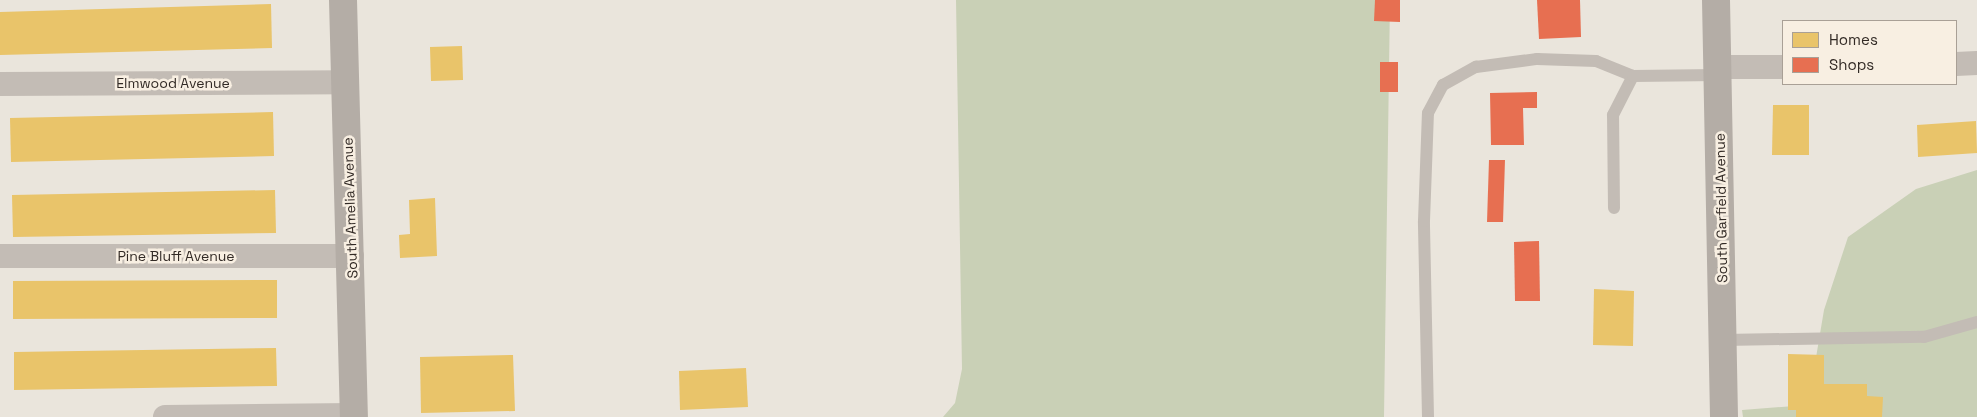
<!DOCTYPE html>
<html>
<head>
<meta charset="utf-8">
<style>
  body { margin:0 }
  #map { position:relative; width:1977px; height:417px; overflow:hidden; background:#eae5dc; font-family:"Space Grotesk",sans-serif }
  div>[style] { position:absolute }
  [style*='--x'] { left:calc(var(--x)*1px); top:calc(var(--y)*1px); width:calc(var(--w)*1px); rotate:calc(var(--a)*1deg) }
  .green>* { inset:0; background:#c9d0b6 }
  .homes>* { inset:0; background:#e9c46a }
  .shops>* { inset:0; background:#e76f51 }
  .lane>* { height:12px; margin:-6px; padding:0 6px; transform-origin:6px; border-radius:6px; background:#c3bcb5 }
  .street>* { height:24px; margin:-12px; padding:0 12px; transform-origin:12px; border-radius:12px; background:#c3bcb5 }
  .secondary>* { height:28px; margin:-14px; padding:0 14px; transform-origin:14px; border-radius:14px; background:#b4ada6 }
  span { translate:-50% -50%; white-space:nowrap; text-align:center; line-height:1.15; -webkit-text-stroke:5px #f8efe2; paint-order:stroke }
  .street-label { font-size:14px; color:#322a25 }
  .legend { position:absolute; left:1782px; top:20px; width:175px; height:65px; box-sizing:border-box; background:#f8efe2; border:1px solid #a9a096; margin:0; padding:6px 9px; list-style:none; font-size:15px; color:#322a25 }
  .legend li { display:flex; align-items:center; gap:10px; height:25px }
  .legend b { width:25px; border:1px solid #a9a096 }
</style>
</head>
<body>
<div id="map">
  <div class="green">
    <i style="clip-path:polygon(956px 0,1390px 0,1384px 417px,943px 417px,955px 403px,962px 369px)"></i>
    <i style="clip-path:polygon(1977px 170px,1977px 417px,1743px 417px,1742px 410px,1808px 405px,1824px 310px,1848px 237px,1916px 189px)"></i>
  </div>
  <div class="homes">
    <i style="clip-path:polygon(271px 4px,272px 48px,0 55px,0 12px)"></i>
    <i style="clip-path:polygon(462px 46px,463px 80px,431px 81px,430px 47px)"></i>
    <i style="clip-path:polygon(1773px 105px,1809px 105px,1809px 155px,1772px 155px)"></i>
    <i style="clip-path:polygon(273px 112px,274px 156px,11px 162px,10px 118px)"></i>
    <i style="clip-path:polygon(1976px 121px,1977px 153px,1918px 157px,1917px 125px)"></i>
    <i style="clip-path:polygon(275px 190px,276px 233px,13px 237px,12px 195px)"></i>
    <i style="clip-path:polygon(435px 198px,437px 256px,400px 258px,399px 235px,410px 234px,409px 200px)"></i>
    <i style="clip-path:polygon(277px 280px,277px 318px,13px 319px,13px 281px)"></i>
    <i style="clip-path:polygon(1594px 289px,1634px 291px,1633px 346px,1593px 345px)"></i>
    <i style="clip-path:polygon(276px 348px,277px 386px,14px 390px,14px 352px)"></i>
    <i style="clip-path:polygon(1788px 354px,1824px 355px,1824px 384px,1867px 384px,1867px 396px,1883px 397px,1882px 417px,1796px 417px,1796px 410px,1788px 410px)"></i>
    <i style="clip-path:polygon(513px 355px,515px 411px,421px 413px,420px 357px)"></i>
    <i style="clip-path:polygon(746px 368px,748px 407px,680px 410px,679px 371px)"></i>
  </div>
  <div class="shops">
    <i style="clip-path:polygon(1375px 0,1400px 0,1400px 22px,1374px 21px)"></i>
    <i style="clip-path:polygon(1537px 0,1580px 0,1581px 37px,1539px 39px)"></i>
    <i style="clip-path:polygon(1380px 62px,1398px 62px,1398px 92px,1380px 92px)"></i>
    <i style="clip-path:polygon(1537px 92px,1537px 108px,1523px 108px,1524px 145px,1491px 145px,1490px 93px)"></i>
    <i style="clip-path:polygon(1489px 160px,1505px 160px,1503px 222px,1487px 222px)"></i>
    <i style="clip-path:polygon(1539px 241px,1540px 301px,1515px 301px,1514px 242px)"></i>
  </div>
  <div class="lane">
    <i style="--x:1614;--y:208;--w:93;--a:-90.6"></i>
    <i style="--x:1613;--y:115;--w:44;--a:-62.9"></i>
    <i style="--x:1723;--y:340;--w:201;--a:-0.9"></i>
    <i style="--x:1924;--y:337;--w:55;--a:-15.8"></i>
    <i style="--x:1428;--y:417;--w:196;--a:-91.2"></i>
    <i style="--x:1424;--y:221;--w:108;--a:-87.9"></i>
    <i style="--x:1428;--y:113;--w:32;--a:-62"></i>
    <i style="--x:1443;--y:85;--w:38;--a:-29"></i>
    <i style="--x:1476;--y:67;--w:62;--a:-7.5"></i>
    <i style="--x:1537;--y:59;--w:59;--a:1.9"></i>
    <i style="--x:1596;--y:61;--w:40;--a:22"></i>
    <i style="--x:1633;--y:76;--w:85;--a:-0.7"></i>
  </div>
  <div class="street">
    <i style="--x:1956;--y:64;--w:21;--a:-3"></i>
    <i style="--x:1718;--y:67;--w:65;--a:0"></i>
    <i style="--x:0;--y:84;--w:345;--a:-0.3"></i>
    <i style="--x:0;--y:256;--w:352;--a:0"></i>
    <i style="--x:165;--y:417;--w:189;--a:-0.6"></i>
  </div>
  <div class="secondary">
    <i style="--x:343;--y:0;--w:417;--a:88.5"></i>
    <i style="--x:1716;--y:0;--w:417;--a:88.9"></i>
  </div>
  <div class="street-label">
    <span style="left:173px;top:83px">Elmwood Avenue</span>
    <span style="left:350px;top:208px;rotate:-92deg">South Amelia Avenue</span>
    <span style="left:1721px;top:208px;rotate:-91deg">South Garfield Avenue</span>
    <span style="left:176px;top:256px">Pine Bluff Avenue</span>
  </div>
  <ul class="legend">
  <li><b style="height:14px;background:#e9c46a"></b>Homes</li>
  <li><b style="height:14px;background:#e76f51"></b>Shops</li>
  </ul>
</div>
</body>
</html>
